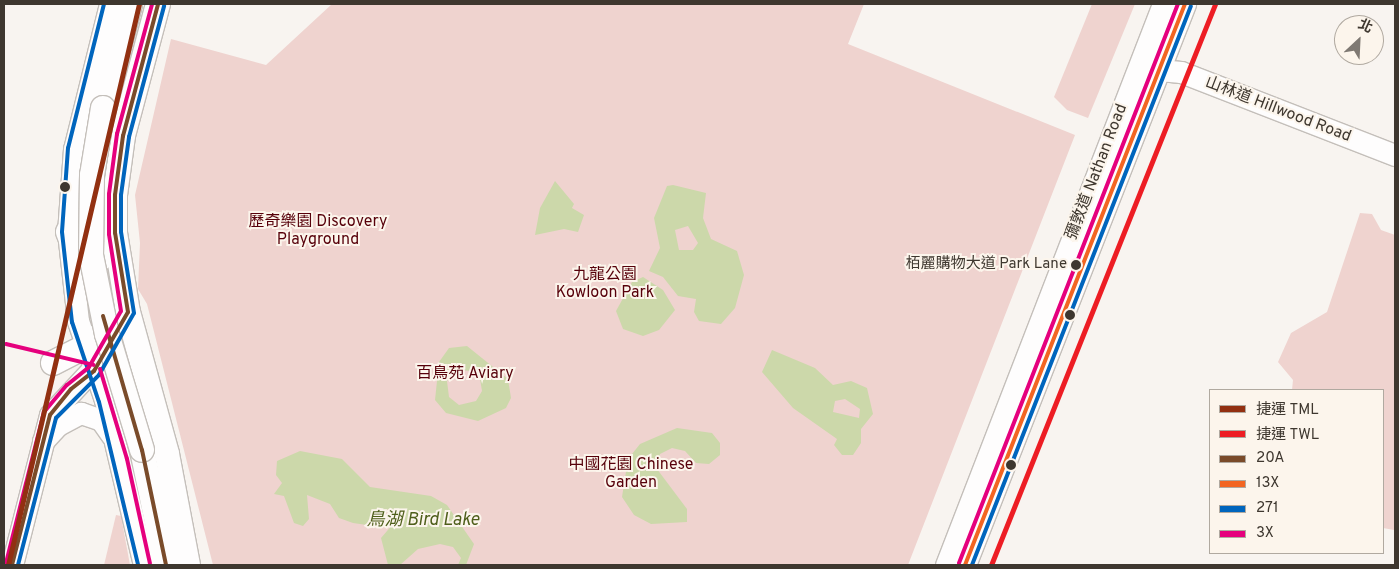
<!DOCTYPE html>
<html>
<head>
<meta charset="utf-8">
<style>
  body { margin:0 }
  #map { position:relative; width:1399px; height:569px; overflow:hidden; background:#f8f4f0; font-family:Overpass,"Noto Sans TC",sans-serif }
  div>[style] { position:absolute }
  [style*='--x'] { left:calc(var(--x)*1px); top:calc(var(--y)*1px); width:calc(var(--w)*1px); rotate:calc(var(--a)*1deg) }
  .green>* { inset:0; background:#efd3cf }
  .water>* { inset:0; background:#ccd8aa }
  .roads { filter:drop-shadow(1px 0 #c4bfba) drop-shadow(-1px 0 #c4bfba) drop-shadow(0 1px #c4bfba) drop-shadow(0 -1px #c4bfba) }
  .secondary>* { height:21px; margin:-10.5px; padding:0 10.5px; transform-origin:10.5px; border-radius:10.5px; background:#fefdfd }
  .primary>* { height:24px; margin:-12px; padding:0 12px; transform-origin:12px; border-radius:12px; background:#fefdfd }
  .bridges { filter:drop-shadow(1px 0 #c4bfba) drop-shadow(-1px 0 #c4bfba) drop-shadow(0 1px #c4bfba) drop-shadow(0 -1px #c4bfba) }
  .primary-bridge>* { height:24px; margin:-12px; padding:0 12px; transform-origin:12px; border-radius:12px; background:#fefdfd }
  .bus-1>* { height:4px; margin:-2px; padding:0 2px; transform-origin:2px; border-radius:2px; background:#7a4b2a }
  .bus-2>* { height:4px; margin:-2px; padding:0 2px; transform-origin:2px; border-radius:2px; background:#f26522 }
  .bus-3>* { height:4px; margin:-2px; padding:0 2px; transform-origin:2px; border-radius:2px; background:#0065bd }
  .bus-4>* { height:4px; margin:-2px; padding:0 2px; transform-origin:2px; border-radius:2px; background:#e5007d }
  .metro-1>* { height:5px; margin:-2.5px; padding:0 2.5px; transform-origin:2.5px; border-radius:2.5px; background:#923011 }
  .metro-2>* { height:5px; margin:-2.5px; padding:0 2.5px; transform-origin:2.5px; border-radius:2.5px; background:#ed1d24 }
  .dots>* { width:14px; height:14px; translate:-50% -50%; box-sizing:border-box; border:2px solid #fcf5ec; border-radius:50% }
  span { translate:-50% -50%; white-space:nowrap; text-align:center; line-height:1.15; -webkit-text-stroke:4px #fcf5ec; paint-order:stroke }
  .bus-label { font-size:15px; color:#3e372f }
  .right { translate:-100% -50%; text-align:right }
  .street-label { font-size:16px; color:#3e372f }
  .park-label { font-size:16px; color:#57000a }
  .water-label { font-size:18px; color:#4f5f1b; font-style:italic }
  .frame { position:absolute; inset:0; border:5px solid #3e372f; pointer-events:none }
  .legend { position:absolute; left:1209px; top:389px; width:175px; height:165px; box-sizing:border-box; background:#fcf5ec; border:1px solid #b0a9a0; margin:0; padding:6px 9px; list-style:none; font-size:15px; color:#3e372f }
  .legend li { display:flex; align-items:center; gap:10px; height:25px }
  .legend b { width:25px; border:1px solid #b0a9a0 }
  .north { position:absolute; left:1334px; top:15px; width:50px; height:50px; box-sizing:border-box; background:#fcf5ec; border:1px solid #b0a9a0; border-radius:50%; rotate:25deg; font-size:14px; font-weight:700; line-height:20px; text-align:center; color:#3e372f }
  .north::after { content:''; display:block; margin:auto; width:18px; height:22px; background:#7f7973; clip-path:polygon(50% 0,100% 100%,50% 72%,0 100%) }
</style>
</head>
<body>
<div id="map">
  <div class="green">
    <i style="clip-path:polygon(332px 4px,864px 4px,848px 44px,1075px 135px,908px 565px,213px 565px,147px 304px,138px 289px,140px 243px,135px 195px,171px 39px,266px 65px)"></i>
    <i style="clip-path:polygon(1092px 4px,1135px 4px,1088px 118px,1067px 110px,1054px 97px)"></i>
    <i style="clip-path:polygon(1360px 213px,1372px 214px,1381px 230px,1395px 235px,1394px 530px,1383px 528px,1383px 390px,1292px 390px,1293px 380px,1278px 362px,1291px 333px,1327px 312px)"></i>
    <i style="clip-path:polygon(116px 515px,121px 516px,130px 565px,104px 565px)"></i>
  </div>
  <div class="water">
    <i style="clip-path:polygon(555px 181px,574px 204px,572px 208px,584px 215px,578px 232px,564px 229px,535px 235px,540px 208px)"></i>
    <i style="clip-path:polygon(evenodd,673px 185px,706px 193px,703px 218px,711px 239px,737px 251px,744px 275px,735px 308px,721px 324px,699px 321px,694px 312px,696px 299px,678px 296px,663px 277px,649px 271px,660px 248px,654px 218px,667px 186px,673px 185px,688px 226px,698px 243px,693px 250px,679px 250px,675px 230px,688px 226px)"></i>
    <i style="clip-path:polygon(643px 277px,663px 290px,675px 310px,659px 330px,643px 336px,623px 329px,616px 311px,632px 282px)"></i>
    <i style="clip-path:polygon(evenodd,467px 346px,508px 379px,511px 398px,506px 408px,478px 421px,446px 413px,435px 400px,439px 362px,449px 348px,467px 346px,471px 371px,480px 379px,482px 391px,476px 401px,459px 405px,449px 397px,447px 381px,459px 370px,471px 371px)"></i>
    <i style="clip-path:polygon(evenodd,772px 350px,815px 368px,833px 385px,851px 381px,867px 388px,873px 414px,861px 429px,861px 443px,853px 455px,842px 455px,834px 445px,837px 439px,793px 408px,762px 372px,772px 350px,845px 399px,860px 409px,859px 418px,833px 412px,835px 401px,845px 399px)"></i>
    <i style="clip-path:polygon(677px 428px,712px 433px,720px 443px,720px 455px,709px 464px,696px 463px,685px 451px,672px 448px,660px 454px,657px 469px,687px 509px,687px 522px,651px 524px,634px 515px,622px 497px,628px 459px,640px 444px)"></i>
    <i style="clip-path:polygon(300px 451px,342px 459px,370px 487px,431px 496px,447px 505px,474px 544px,466px 565px,458px 565px,461px 558px,453px 547px,440px 544px,418px 549px,400px 565px,388px 565px,381px 538px,399px 517px,394px 510px,378px 509px,367px 525px,353px 523px,339px 518px,330px 504px,307px 495px,309px 519px,303px 526px,294px 523px,284px 496px,274px 494px,282px 483px,276px 475px,277px 461px)"></i>
  </div>
  <div class="roads">
    <div class="secondary">
      <i style="--x:110;--y:4;--w:149;--a:103.9"></i>
      <i style="--x:74;--y:149;--w:83;--a:94.1"></i>
      <i style="--x:68;--y:232;--w:90;--a:83.6"></i>
      <i style="--x:78;--y:321;--w:83;--a:71.1"></i>
      <i style="--x:105;--y:400;--w:170;--a:76.7"></i>
      <i style="--x:1159;--y:70;--w:22;--a:5"></i>
      <i style="--x:1181;--y:72;--w:230;--a:21.2"></i>
      <i style="--x:43;--y:441;--w:22;--a:-47"></i>
      <i style="--x:58;--y:425;--w:26;--a:-28"></i>
      <i style="--x:81;--y:413;--w:21;--a:19"></i>
      <i style="--x:101;--y:420;--w:19;--a:55"></i>
      <i style="--x:12;--y:565;--w:155;--a:-75.8"></i>
      <i style="--x:50;--y:415;--w:75;--a:-47.2"></i>
      <i style="--x:946;--y:565;--w:602;--a:-68.85"></i>
      <i style="--x:965;--y:565;--w:603;--a:-68.59"></i>
    </div>
    <div class="primary">
      <i style="--x:158;--y:4;--w:137;--a:104.9"></i>
      <i style="--x:123;--y:136;--w:60;--a:97.7"></i>
      <i style="--x:115;--y:195;--w:38;--a:90"></i>
      <i style="--x:115;--y:233;--w:80;--a:80.7"></i>
      <i style="--x:128;--y:312;--w:147;--a:74.6"></i>
      <i style="--x:167;--y:454;--w:113;--a:79.3"></i>
      <i style="--x:103;--y:108;--w:107;--a:-75.4"></i>
      <i style="--x:68;--y:232;--w:35;--a:68"></i>
      <i style="--x:81;--y:264;--w:12;--a:5"></i>
      <i style="--x:93;--y:265;--w:18;--a:-41"></i>
      <i style="--x:53;--y:363;--w:36;--a:-27"></i>
      <i style="--x:85;--y:347;--w:46;--a:-38.9"></i>
      <i style="--x:142;--y:450;--w:117;--a:78.2"></i>
    </div>
  </div>
  <div class="bridges">
    <div class="primary-bridge">
      <i style="--x:103;--y:108;--w:68;--a:99.3"></i>
      <i style="--x:92;--y:175;--w:80;--a:90.7"></i>
      <i style="--x:91;--y:255;--w:81;--a:78.6"></i>
      <i style="--x:107;--y:334;--w:121;--a:73.2"></i>
    </div>
  </div>
  <div class="bus-1">
    <i style="--x:103;--y:316;--w:140;--a:73.8"></i>
    <i style="--x:142;--y:450;--w:117;--a:78.2"></i>
    <i style="--x:12;--y:565;--w:155;--a:-75.8"></i>
    <i style="--x:50;--y:415;--w:33;--a:-51"></i>
    <i style="--x:71;--y:389;--w:29;--a:-38"></i>
    <i style="--x:94;--y:371;--w:68;--a:-60"></i>
    <i style="--x:128;--y:312;--w:80;--a:-99.3"></i>
    <i style="--x:115;--y:233;--w:38;--a:-90"></i>
    <i style="--x:115;--y:195;--w:60;--a:-82.3"></i>
    <i style="--x:123;--y:136;--w:137;--a:-75.1"></i>
  </div>
  <div class="bus-2">
    <i style="--x:965;--y:565;--w:603;--a:-68.59"></i>
  </div>
  <div class="bus-3">
    <i style="--x:104;--y:4;--w:148;--a:104"></i>
    <i style="--x:68;--y:148;--w:84;--a:94.1"></i>
    <i style="--x:62;--y:232;--w:91;--a:83.7"></i>
    <i style="--x:72;--y:322;--w:84;--a:71.4"></i>
    <i style="--x:99;--y:402;--w:168;--a:76.5"></i>
    <i style="--x:18;--y:565;--w:152;--a:-75.5"></i>
    <i style="--x:56;--y:418;--w:61;--a:-45"></i>
    <i style="--x:99;--y:375;--w:71;--a:-60.6"></i>
    <i style="--x:134;--y:313;--w:82;--a:-99.1"></i>
    <i style="--x:121;--y:232;--w:37;--a:-90"></i>
    <i style="--x:121;--y:195;--w:59;--a:-82.1"></i>
    <i style="--x:129;--y:137;--w:136;--a:-75"></i>
    <i style="--x:972;--y:565;--w:600;--a:-68.61"></i>
  </div>
  <div class="bus-4">
    <i style="--x:6;--y:344;--w:90;--a:13.4"></i>
    <i style="--x:100;--y:369;--w:94;--a:73.3"></i>
    <i style="--x:127;--y:459;--w:107;--a:77.6"></i>
    <i style="--x:6;--y:563;--w:156;--a:-75.9"></i>
    <i style="--x:44;--y:412;--w:35;--a:-50"></i>
    <i style="--x:67;--y:385;--w:28;--a:-39"></i>
    <i style="--x:89;--y:367;--w:64;--a:-60.3"></i>
    <i style="--x:121;--y:311;--w:78;--a:-98.9"></i>
    <i style="--x:109;--y:234;--w:40;--a:-90"></i>
    <i style="--x:109;--y:194;--w:61;--a:-82.4"></i>
    <i style="--x:117;--y:134;--w:135;--a:-74.9"></i>
    <i style="--x:959;--y:563;--w:600;--a:-68.61"></i>
  </div>
  <div class="metro-1">
    <i style="--x:8;--y:565;--w:576;--a:-76.86"></i>
  </div>
  <div class="metro-2">
    <i style="--x:991;--y:565;--w:604;--a:-68.23"></i>
  </div>
  <div class="dots">
    <i style="left:65px;top:187px;background:#3e372f"></i>
    <i style="left:1076px;top:265px;background:#3e372f"></i>
    <i style="left:1070px;top:315px;background:#3e372f"></i>
    <i style="left:1011px;top:465px;background:#3e372f"></i>
  </div>
  <div class="bus-label">
    <span class="right" style="left:1067px;top:265px">栢麗購物大道 Park Lane</span>
  </div>
  <div class="street-label">
    <span style="left:1278px;top:110px;rotate:21deg">山林道 Hillwood Road</span>
    <span style="left:1097px;top:172px;rotate:-69deg">彌敦道 Nathan Road</span>
  </div>
  <div class="park-label">
    <span style="left:318px;top:231px">歷奇樂園 Discovery<br>Playground</span>
    <span style="left:605px;top:284px">九龍公園<br>Kowloon Park</span>
    <span style="left:465px;top:374px">百鳥苑 Aviary</span>
    <span style="left:631px;top:474px">中國花園 Chinese<br>Garden</span>
  </div>
  <div class="water-label">
    <span style="left:423px;top:521px">鳥湖 Bird Lake</span>
  </div>
  <div class="frame"></div>
  <ul class="legend">
  <li><b style="height:6px;background:#923011"></b>捷運 TML</li>
  <li><b style="height:6px;background:#ed1d24"></b>捷運 TWL</li>
  <li><b style="height:6px;background:#7a4b2a"></b>20A</li>
  <li><b style="height:6px;background:#f26522"></b>13X</li>
  <li><b style="height:6px;background:#0065bd"></b>271</li>
  <li><b style="height:6px;background:#e5007d"></b>3X</li>
  </ul>
  <div class="north">北</div>
</div>
</body>
</html>
